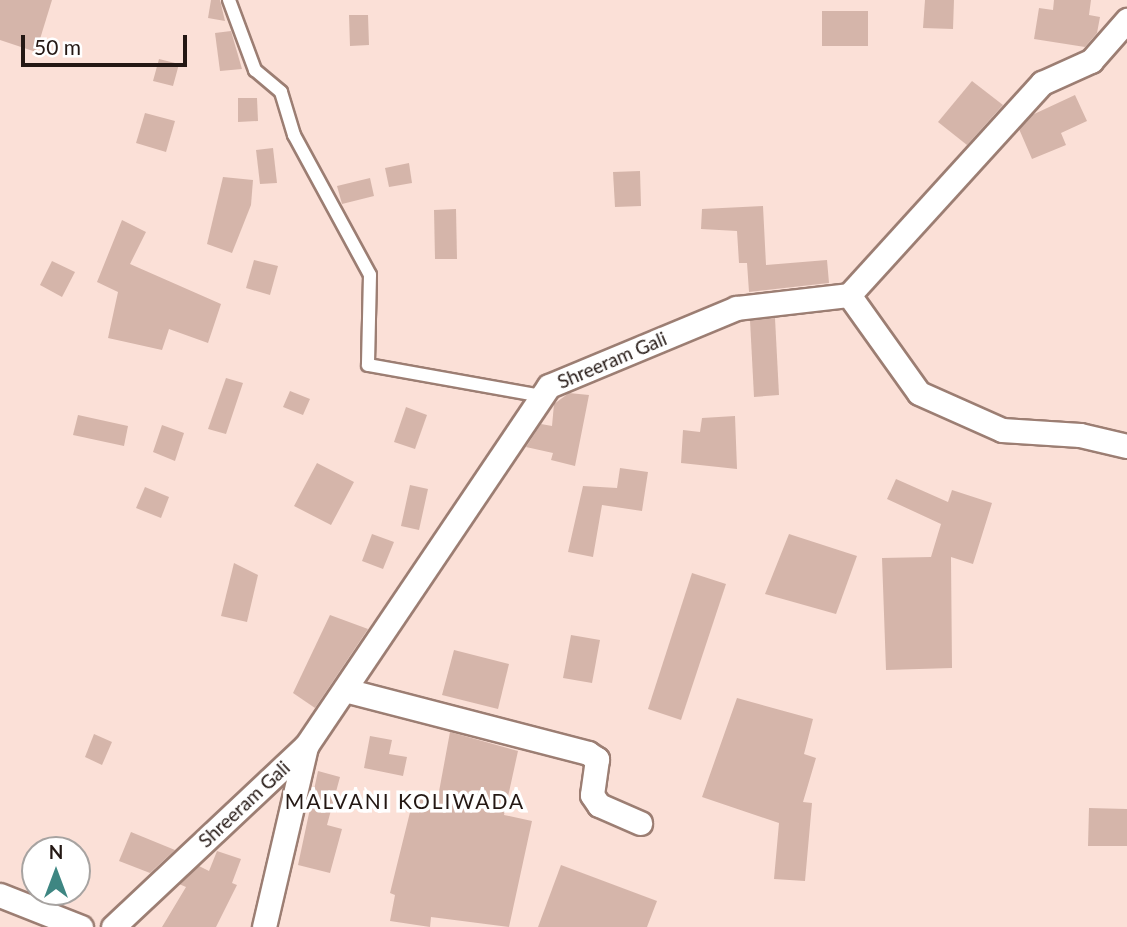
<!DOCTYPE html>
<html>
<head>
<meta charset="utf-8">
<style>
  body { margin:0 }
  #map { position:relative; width:1127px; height:927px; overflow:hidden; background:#fbe0d7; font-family:Lato,sans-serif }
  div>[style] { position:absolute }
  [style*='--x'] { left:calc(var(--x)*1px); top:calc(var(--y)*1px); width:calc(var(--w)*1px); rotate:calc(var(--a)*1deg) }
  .building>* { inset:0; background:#d5b5aa }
  .roads { filter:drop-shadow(2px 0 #9c7e73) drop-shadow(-2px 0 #9c7e73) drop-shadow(0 2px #9c7e73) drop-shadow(0 -2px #9c7e73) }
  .lane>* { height:12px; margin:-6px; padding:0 6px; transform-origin:6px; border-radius:6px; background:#fff }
  .street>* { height:23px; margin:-11.5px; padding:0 11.5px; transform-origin:11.5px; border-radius:11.5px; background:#fff }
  span { translate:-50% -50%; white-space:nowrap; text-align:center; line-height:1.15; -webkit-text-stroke:7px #fff; paint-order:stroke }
  .street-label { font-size:19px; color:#241814 }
  .neighbourhood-label { font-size:21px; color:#241814; letter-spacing:2px }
  .north { position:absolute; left:21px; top:836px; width:70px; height:70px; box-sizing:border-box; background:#fff; border:2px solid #a7a3a1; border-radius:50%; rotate:0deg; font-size:19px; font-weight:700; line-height:28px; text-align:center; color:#241814 }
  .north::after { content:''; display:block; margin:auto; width:24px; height:32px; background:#3e8682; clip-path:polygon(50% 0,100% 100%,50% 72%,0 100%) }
  .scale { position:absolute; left:21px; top:35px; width:166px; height:32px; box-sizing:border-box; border:4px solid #241814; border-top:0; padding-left:9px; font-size:21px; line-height:24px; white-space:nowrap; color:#241814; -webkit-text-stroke:5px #fff; paint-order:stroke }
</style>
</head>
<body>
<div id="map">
  <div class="building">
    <i style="clip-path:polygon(0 0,52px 0,36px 52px,0 40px)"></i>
    <i style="clip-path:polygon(211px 0,220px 0,225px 21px,208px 18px)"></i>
    <i style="clip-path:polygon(925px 0,954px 0,953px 29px,923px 28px)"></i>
    <i style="clip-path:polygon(1054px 0,1091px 0,1089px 15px,1100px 17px,1097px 33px,1085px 47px,1034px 39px,1039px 8px,1053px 10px)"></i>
    <i style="clip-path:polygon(822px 11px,868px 11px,868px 46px,822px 46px)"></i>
    <i style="clip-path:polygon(349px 15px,368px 15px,369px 45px,350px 46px)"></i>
    <i style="clip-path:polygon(231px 31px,242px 69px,220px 71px,215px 33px)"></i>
    <i style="clip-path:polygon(159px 59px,179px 64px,173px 86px,153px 81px)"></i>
    <i style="clip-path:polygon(972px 81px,1003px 105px,967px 145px,938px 122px)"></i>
    <i style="clip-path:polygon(1075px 95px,1087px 121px,1061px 133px,1066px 145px,1032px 159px,1019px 129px,1032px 115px)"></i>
    <i style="clip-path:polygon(238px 98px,257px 98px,258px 121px,238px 122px)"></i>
    <i style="clip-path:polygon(145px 113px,175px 121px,166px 152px,136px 143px)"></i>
    <i style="clip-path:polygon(273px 148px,277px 183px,260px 184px,256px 150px)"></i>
    <i style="clip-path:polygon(409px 163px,412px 183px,389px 187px,385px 168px)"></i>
    <i style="clip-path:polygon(640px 171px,641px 206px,615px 207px,613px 172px)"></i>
    <i style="clip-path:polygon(223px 177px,253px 180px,251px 205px,232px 253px,207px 244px)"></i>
    <i style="clip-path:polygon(370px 178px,374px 196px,342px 204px,337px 186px)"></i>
    <i style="clip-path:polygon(763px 206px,766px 265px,827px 260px,829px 283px,749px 292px,747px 263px,739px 263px,737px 231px,701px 229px,702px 209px)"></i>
    <i style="clip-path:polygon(456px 209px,457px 259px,435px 259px,434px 210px)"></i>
    <i style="clip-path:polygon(122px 220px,146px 232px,130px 264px,221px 304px,208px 343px,169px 329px,162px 350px,108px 338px,118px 292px,97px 282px)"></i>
    <i style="clip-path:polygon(254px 260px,278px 266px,270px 295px,246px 288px)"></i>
    <i style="clip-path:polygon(52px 261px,75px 272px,62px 297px,40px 285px)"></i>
    <i style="clip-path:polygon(775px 318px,779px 395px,754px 397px,750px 320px)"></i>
    <i style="clip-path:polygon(226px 378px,243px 383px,226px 434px,208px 429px)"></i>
    <i style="clip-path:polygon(290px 391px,310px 399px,303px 415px,283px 407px)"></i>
    <i style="clip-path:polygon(569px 393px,589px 395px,575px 466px,551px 460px,553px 453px,526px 447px,541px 424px,552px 426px,554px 404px)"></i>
    <i style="clip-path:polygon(406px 407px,427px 415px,415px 449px,394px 442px)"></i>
    <i style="clip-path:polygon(78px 415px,128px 426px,124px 446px,73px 435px)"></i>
    <i style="clip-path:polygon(735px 416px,737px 469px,681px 463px,683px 430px,700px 432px,702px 418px)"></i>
    <i style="clip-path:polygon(162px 425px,184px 433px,175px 461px,153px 452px)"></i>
    <i style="clip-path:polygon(317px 463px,354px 482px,331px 525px,294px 506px)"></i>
    <i style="clip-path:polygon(620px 468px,648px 472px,642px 511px,602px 505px,593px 557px,568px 552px,583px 486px,617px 488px)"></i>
    <i style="clip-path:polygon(896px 479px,948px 502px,952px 490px,992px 503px,973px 564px,951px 557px,952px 668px,886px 670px,882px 558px,931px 557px,941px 524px,887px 499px)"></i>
    <i style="clip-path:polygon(410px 485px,428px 489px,419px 530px,401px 526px)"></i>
    <i style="clip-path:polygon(145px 487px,169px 497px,161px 518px,136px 508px)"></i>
    <i style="clip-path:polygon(372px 534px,394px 542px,383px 569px,362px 561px)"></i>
    <i style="clip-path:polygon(789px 534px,857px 556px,836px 614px,765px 594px)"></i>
    <i style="clip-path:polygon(234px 563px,258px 575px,247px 622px,221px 616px)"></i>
    <i style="clip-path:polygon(692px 573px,726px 584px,681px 720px,648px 709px)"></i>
    <i style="clip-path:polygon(330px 615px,368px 629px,315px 708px,293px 693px)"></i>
    <i style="clip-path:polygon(571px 635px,600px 640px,592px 683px,563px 678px)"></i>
    <i style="clip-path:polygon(454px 650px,509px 664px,498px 709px,442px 695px)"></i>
    <i style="clip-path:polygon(737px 698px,813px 719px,804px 754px,816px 758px,803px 802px,812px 803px,805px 881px,774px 879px,779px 823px,702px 797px)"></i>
    <i style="clip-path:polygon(450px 732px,518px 751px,504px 815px,532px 821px,509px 927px,431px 917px,430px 927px,390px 921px,395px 895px,390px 893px,415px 792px,438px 797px)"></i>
    <i style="clip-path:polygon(94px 734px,112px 742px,102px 765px,85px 757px)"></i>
    <i style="clip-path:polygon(370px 736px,392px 740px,389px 754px,407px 757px,403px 776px,364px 768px)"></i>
    <i style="clip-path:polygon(318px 771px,340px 777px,327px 825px,342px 829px,330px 873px,298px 865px)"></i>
    <i style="clip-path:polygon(1089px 808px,1127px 809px,1127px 846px,1088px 846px)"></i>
    <i style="clip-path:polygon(131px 832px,175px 850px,150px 873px,119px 861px)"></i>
    <i style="clip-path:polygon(217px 851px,241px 859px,232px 883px,237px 885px,216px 927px,162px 927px,186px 887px,179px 884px,199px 866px,209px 871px)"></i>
    <i style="clip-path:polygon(561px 865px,657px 901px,647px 927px,538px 927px)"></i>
  </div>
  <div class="roads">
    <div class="lane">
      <i style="--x:229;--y:0;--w:75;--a:69.6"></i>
      <i style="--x:255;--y:70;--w:34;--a:40"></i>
      <i style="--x:281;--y:92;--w:45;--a:73.2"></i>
      <i style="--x:294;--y:135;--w:159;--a:61.5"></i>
      <i style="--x:370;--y:275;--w:90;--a:91.3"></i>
      <i style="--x:368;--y:365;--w:177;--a:10.1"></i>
    </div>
    <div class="street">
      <i style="--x:849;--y:295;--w:120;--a:54.5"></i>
      <i style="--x:919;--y:393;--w:91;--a:24"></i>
      <i style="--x:1002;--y:430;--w:78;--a:3.7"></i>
      <i style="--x:1080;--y:435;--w:48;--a:13.2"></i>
      <i style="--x:345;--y:690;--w:251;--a:14.5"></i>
      <i style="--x:588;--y:753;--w:11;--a:34"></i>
      <i style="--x:597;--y:759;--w:36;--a:98"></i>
      <i style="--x:592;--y:795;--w:12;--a:55"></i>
      <i style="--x:599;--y:805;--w:45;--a:23.7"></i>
      <i style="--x:0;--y:895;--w:87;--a:21.6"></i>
      <i style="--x:113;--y:927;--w:265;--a:-43.2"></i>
      <i style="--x:306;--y:746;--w:434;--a:-56"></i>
      <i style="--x:549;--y:386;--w:203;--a:-22.6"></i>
      <i style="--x:736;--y:308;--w:114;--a:-6.6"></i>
      <i style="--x:849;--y:295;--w:287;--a:-47.7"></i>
      <i style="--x:1042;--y:83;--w:54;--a:-24.2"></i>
      <i style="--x:1091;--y:61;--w:55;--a:-48.7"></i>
      <i style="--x:264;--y:927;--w:186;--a:-76.9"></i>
    </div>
  </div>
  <div class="street-label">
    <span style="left:612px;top:360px;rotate:-23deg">Shreeram Gali</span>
    <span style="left:244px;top:804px;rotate:-43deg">Shreeram Gali</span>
  </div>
  <div class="neighbourhood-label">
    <span style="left:405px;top:801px">MALVANI KOLIWADA</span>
  </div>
  <div class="north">N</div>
  <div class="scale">50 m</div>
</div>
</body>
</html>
